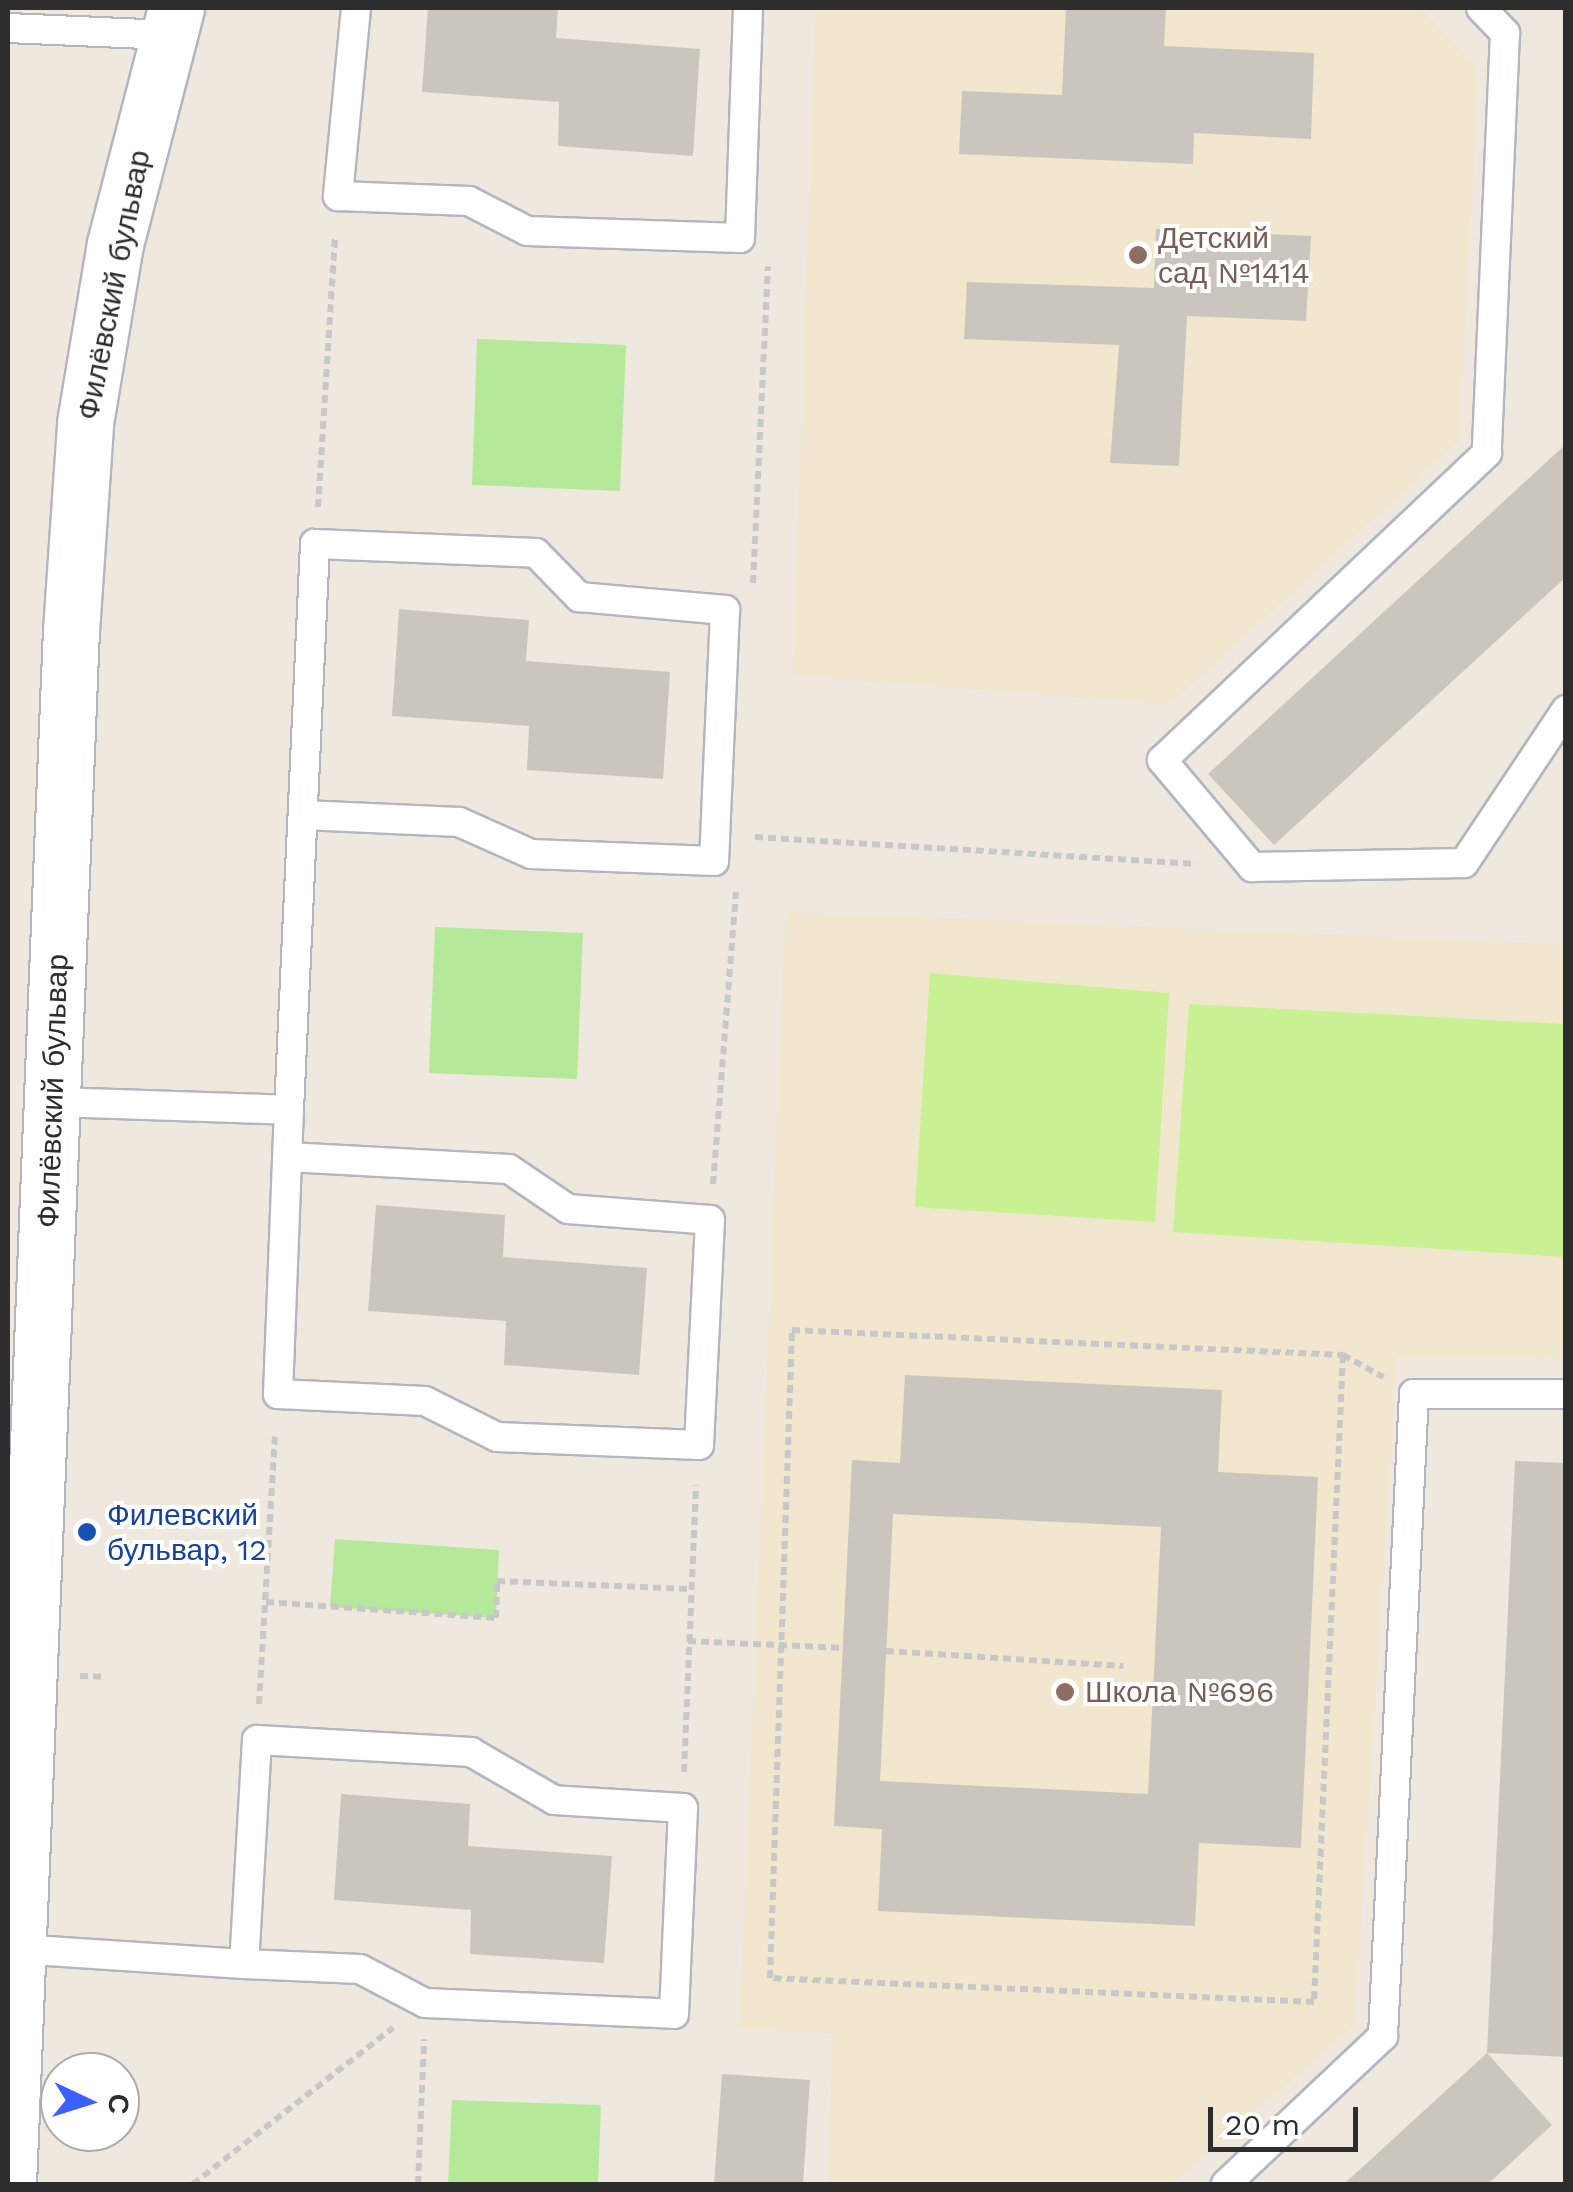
<!DOCTYPE html>
<html>
<head>
<meta charset="utf-8">
<style>
  body { margin:0 }
  #map { position:relative; width:1573px; height:2192px; overflow:hidden; background:#efe8df; font-family:"Work Sans",sans-serif }
  div>[style] { position:absolute }
  [style*='--x'] { left:calc(var(--x)*1px); top:calc(var(--y)*1px); width:calc(var(--w)*1px); rotate:calc(var(--a)*1deg) }
  .education>* { inset:0; background:#f1e6ce }
  .green>* { inset:0; background:#b3e998 }
  .pitch>* { inset:0; background:#c9f193 }
  .building>* { inset:0; background:#cbc6bd }
  .path>* { height:6px; margin-top:-3px; transform-origin:0; background:repeating-linear-gradient(90deg,#c8c8c8 0 8px,transparent 0 13px) }
  .roads { filter:drop-shadow(2px 0 #b3b5c1) drop-shadow(-2px 0 #b3b5c1) drop-shadow(0 2px #b3b5c1) drop-shadow(0 -2px #b3b5c1) }
  .service>* { height:28px; margin:-14px; padding:0 14px; transform-origin:14px; border-radius:14px; background:#fff }
  .tertiary>* { height:55px; margin:-27.5px; padding:0 27.5px; transform-origin:27.5px; border-radius:27.5px; background:#fff }
  .dots>* { width:28px; height:28px; translate:-50% -50%; box-sizing:border-box; border:5px solid #fff; border-radius:50% }
  span { translate:-50% -50%; white-space:nowrap; text-align:center; line-height:1.15; -webkit-text-stroke:8px #fff; paint-order:stroke }
  .education-label { font-size:30px; color:#785e54 }
  .left { translate:0 -50%; text-align:left }
  .street-label { font-size:30px; color:#2d2d2d }
  .transit-label { font-size:30px; color:#164399 }
  .frame { position:absolute; inset:0; border:10px solid #2d2d2d; pointer-events:none }
  .north { position:absolute; left:40px; top:2052px; width:100px; height:100px; box-sizing:border-box; background:#fff; border:2px solid #ababab; border-radius:50%; rotate:94deg; font-size:28px; font-weight:700; line-height:40px; text-align:center; color:#2d2d2d }
  .north::after { content:''; display:block; margin:auto; width:35px; height:45px; background:#3c5fff; clip-path:polygon(50% 0,100% 100%,50% 72%,0 100%) }
  .scale { position:absolute; left:1208px; top:2107px; width:150px; height:45px; box-sizing:border-box; border:5px solid #2d2d2d; border-top:0; padding-left:12px; font-size:30px; line-height:35px; white-space:nowrap; color:#2d2d2d; -webkit-text-stroke:8px #fff; paint-order:stroke }
</style>
</head>
<body>
<div id="map">
  <div class="education">
    <i style="clip-path:polygon(816px 8px,1420px 8px,1478px 68px,1459px 441px,1170px 704px,793px 675px)"></i>
    <i style="clip-path:polygon(786px 912px,1565px 945px,1565px 1358px,1397px 1357px,1354px 2026px,1172px 2184px,828px 2184px,833px 2033px,740px 2028px)"></i>
  </div>
  <div class="green">
    <i style="clip-path:polygon(477px 339px,626px 345px,620px 491px,472px 485px)"></i>
    <i style="clip-path:polygon(435px 927px,583px 933px,577px 1079px,429px 1073px)"></i>
    <i style="clip-path:polygon(335px 1539px,499px 1550px,496px 1618px,330px 1607px)"></i>
    <i style="clip-path:polygon(452px 2100px,601px 2105px,598px 2184px,448px 2184px)"></i>
  </div>
  <div class="pitch">
    <i style="clip-path:polygon(930px 973px,1169px 993px,1155px 1222px,915px 1207px)"></i>
    <i style="clip-path:polygon(1189px 1004px,1565px 1024px,1565px 1257px,1173px 1232px)"></i>
  </div>
  <div class="building">
    <i style="clip-path:polygon(428px 8px,558px 8px,556px 38px,700px 49px,693px 156px,558px 146px,559px 102px,422px 92px)"></i>
    <i style="clip-path:polygon(1066px 8px,1166px 8px,1164px 46px,1314px 53px,1311px 139px,1194px 133px,1193px 164px,959px 154px,962px 91px,1062px 95px)"></i>
    <i style="clip-path:polygon(1156px 229px,1311px 236px,1306px 321px,1187px 316px,1179px 466px,1110px 463px,1119px 345px,964px 339px,967px 282px,1154px 288px)"></i>
    <i style="clip-path:polygon(1566px 444px,1566px 577px,1274px 845px,1208px 774px)"></i>
    <i style="clip-path:polygon(399px 609px,529px 620px,526px 661px,670px 672px,663px 779px,527px 770px,529px 726px,392px 716px)"></i>
    <i style="clip-path:polygon(376px 1205px,505px 1215px,503px 1257px,647px 1268px,639px 1375px,504px 1365px,506px 1321px,368px 1311px)"></i>
    <i style="clip-path:polygon(evenodd,905px 1375px,1222px 1390px,1218px 1472px,1318px 1477px,1301px 1848px,1199px 1843px,1195px 1926px,878px 1911px,882px 1829px,834px 1826px,852px 1460px,900px 1463px,905px 1375px,893px 1514px,1161px 1527px,1148px 1794px,880px 1781px,893px 1514px)"></i>
    <i style="clip-path:polygon(1515px 1461px,1566px 1463px,1566px 2057px,1487px 2053px)"></i>
    <i style="clip-path:polygon(341px 1794px,470px 1804px,468px 1846px,612px 1856px,604px 1963px,470px 1954px,471px 1910px,334px 1900px)"></i>
    <i style="clip-path:polygon(1487px 2053px,1552px 2125px,1488px 2184px,1344px 2184px)"></i>
    <i style="clip-path:polygon(722px 2074px,810px 2080px,803px 2184px,714px 2184px)"></i>
  </div>
  <div class="path">
    <i style="--x:318;--y:507;--w:272;--a:-86.4"></i>
    <i style="--x:753;--y:583;--w:317;--a:-87.3"></i>
    <i style="--x:755;--y:837;--w:442;--a:3.5"></i>
    <i style="--x:713;--y:1184;--w:293;--a:-85.5"></i>
    <i style="--x:1343;--y:1355;--w:648;--a:92.57"></i>
    <i style="--x:1314;--y:2002;--w:545;--a:-177.47"></i>
    <i style="--x:770;--y:1978;--w:648;--a:-88.06"></i>
    <i style="--x:792;--y:1330;--w:552;--a:2.6"></i>
    <i style="--x:1343;--y:1355;--w:46;--a:28.8"></i>
    <i style="--x:266;--y:1602;--w:231;--a:4"></i>
    <i style="--x:496;--y:1618;--w:37;--a:-88"></i>
    <i style="--x:497;--y:1581;--w:193;--a:2.4"></i>
    <i style="--x:688;--y:1641;--w:155;--a:2.6"></i>
    <i style="--x:886;--y:1651;--w:238;--a:3.6"></i>
    <i style="--x:80;--y:1676;--w:23;--a:2"></i>
    <i style="--x:259;--y:1704;--w:272;--a:-86.6"></i>
    <i style="--x:684;--y:1772;--w:287;--a:-87.6"></i>
    <i style="--x:193;--y:2184;--w:254;--a:-38"></i>
    <i style="--x:418;--y:2184;--w:145;--a:-87.6"></i>
  </div>
  <div class="roads">
    <div class="service">
      <i style="--x:356;--y:8;--w:189;--a:95.5"></i>
      <i style="--x:338;--y:196;--w:131;--a:2.2"></i>
      <i style="--x:469;--y:201;--w:65;--a:27.3"></i>
      <i style="--x:527;--y:231;--w:213;--a:1.9"></i>
      <i style="--x:740;--y:238;--w:230;--a:-88"></i>
      <i style="--x:1481;--y:8;--w:35;--a:46"></i>
      <i style="--x:1505;--y:33;--w:420;--a:92.5"></i>
      <i style="--x:1487;--y:453;--w:447;--a:136.6"></i>
      <i style="--x:1162;--y:760;--w:140;--a:49.9"></i>
      <i style="--x:1252;--y:867;--w:212;--a:-1.1"></i>
      <i style="--x:1464;--y:863;--w:184;--a:-56.3"></i>
      <i style="--x:8;--y:28;--w:161;--a:2.5"></i>
      <i style="--x:54;--y:1102;--w:235;--a:1.9"></i>
      <i style="--x:289;--y:1110;--w:567;--a:-87.37"></i>
      <i style="--x:315;--y:544;--w:221;--a:2.3"></i>
      <i style="--x:536;--y:553;--w:62;--a:45.7"></i>
      <i style="--x:579;--y:597;--w:147;--a:5.1"></i>
      <i style="--x:725;--y:610;--w:251;--a:92.5"></i>
      <i style="--x:714;--y:861;--w:183;--a:-177.8"></i>
      <i style="--x:531;--y:854;--w:79;--a:-156"></i>
      <i style="--x:459;--y:822;--w:156;--a:-177.4"></i>
      <i style="--x:288;--y:1157;--w:221;--a:3.1"></i>
      <i style="--x:509;--y:1169;--w:71;--a:34.1"></i>
      <i style="--x:568;--y:1209;--w:142;--a:4.4"></i>
      <i style="--x:710;--y:1220;--w:225;--a:92.8"></i>
      <i style="--x:699;--y:1445;--w:202;--a:-177.7"></i>
      <i style="--x:497;--y:1437;--w:80;--a:-153.4"></i>
      <i style="--x:425;--y:1401;--w:147;--a:-177.3"></i>
      <i style="--x:278;--y:1394;--w:284;--a:-87.8"></i>
      <i style="--x:18;--y:1949;--w:226;--a:3.8"></i>
      <i style="--x:244;--y:1964;--w:116;--a:2.5"></i>
      <i style="--x:360;--y:1969;--w:73;--a:27.6"></i>
      <i style="--x:425;--y:2003;--w:249;--a:2.5"></i>
      <i style="--x:674;--y:2014;--w:206;--a:-87.5"></i>
      <i style="--x:683;--y:1808;--w:129;--a:-176.5"></i>
      <i style="--x:554;--y:1800;--w:96;--a:-150"></i>
      <i style="--x:471;--y:1752;--w:214;--a:-176.8"></i>
      <i style="--x:257;--y:1740;--w:224;--a:93.3"></i>
      <i style="--x:1226;--y:2184;--w:216;--a:-43.3"></i>
      <i style="--x:1383;--y:2036;--w:643;--a:-87.24"></i>
      <i style="--x:1414;--y:1394;--w:152;--a:0"></i>
    </div>
    <div class="tertiary">
      <i style="--x:8;--y:2184;--w:1554;--a:-87.68"></i>
      <i style="--x:71;--y:631;--w:208;--a:-86.1"></i>
      <i style="--x:85;--y:423;--w:181;--a:-80.5"></i>
      <i style="--x:115;--y:244;--w:244;--a:-75.5"></i>
    </div>
  </div>
  <div class="dots">
    <i style="left:1138px;top:255px;background:#8d6e63"></i>
    <i style="left:87px;top:1532px;background:#1a4fb4"></i>
    <i style="left:1065px;top:1692px;background:#8d6e63"></i>
  </div>
  <div class="education-label">
    <span class="left" style="left:1158px;top:255px">Детский<br>сад №1414</span>
    <span class="left" style="left:1085px;top:1692px">Школа №696</span>
  </div>
  <div class="street-label">
    <span style="left:114px;top:285px;rotate:-79deg">Филёвский бульвар</span>
    <span style="left:53px;top:1091px;rotate:-88deg">Филёвский бульвар</span>
  </div>
  <div class="transit-label">
    <span class="left" style="left:107px;top:1532px">Филевский<br>бульвар, 12</span>
  </div>
  <div class="frame"></div>
  <div class="north">С</div>
  <div class="scale">20 m</div>
</div>
</body>
</html>
